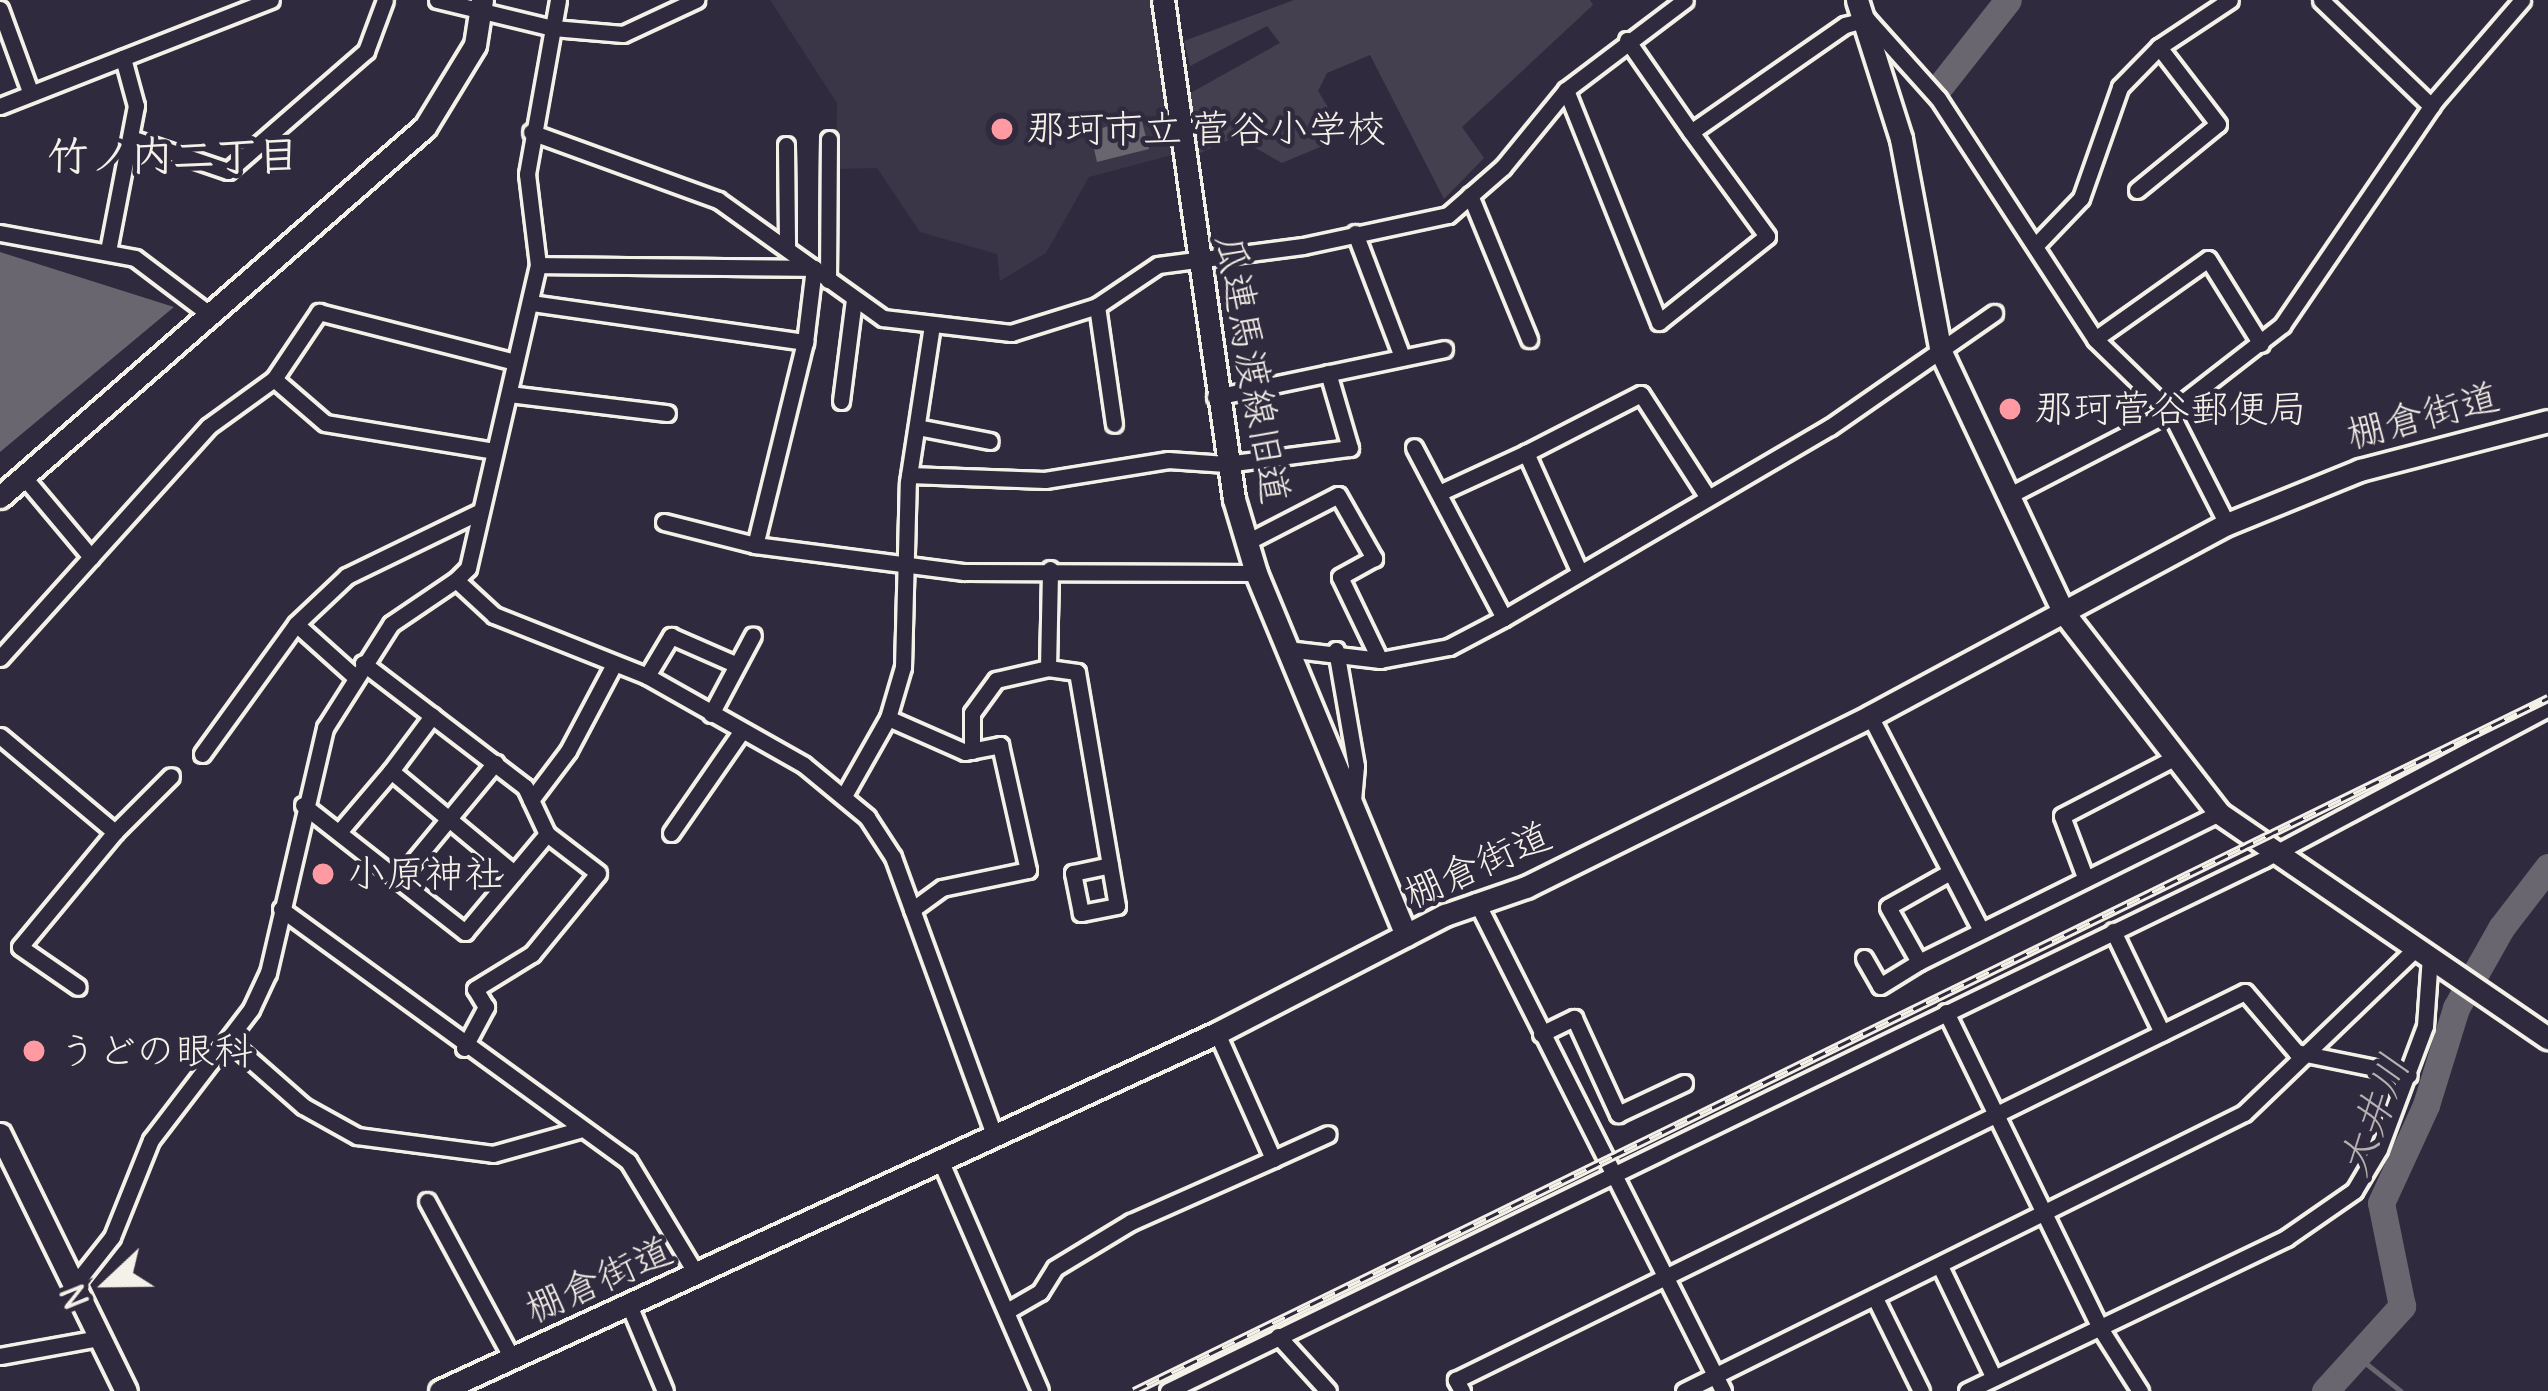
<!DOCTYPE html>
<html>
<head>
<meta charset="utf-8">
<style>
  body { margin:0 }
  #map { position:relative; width:2548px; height:1391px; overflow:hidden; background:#2f2a3d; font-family:Delius,"Klee One",sans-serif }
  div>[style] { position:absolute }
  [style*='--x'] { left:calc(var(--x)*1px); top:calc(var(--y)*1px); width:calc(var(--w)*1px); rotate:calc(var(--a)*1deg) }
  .built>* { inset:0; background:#3b3647 }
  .green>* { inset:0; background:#454050 }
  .water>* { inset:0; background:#6a6670 }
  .stream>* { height:4.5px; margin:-2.25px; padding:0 2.25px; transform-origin:2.25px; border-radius:2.25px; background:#6a6670 }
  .river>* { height:27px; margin:-13.5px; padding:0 13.5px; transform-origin:13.5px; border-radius:13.5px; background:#6a6670 }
  .roads { filter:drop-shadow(3px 0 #f4f1e8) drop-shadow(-3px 0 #f4f1e8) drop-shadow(0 3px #f4f1e8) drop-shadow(0 -3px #f4f1e8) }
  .street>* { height:15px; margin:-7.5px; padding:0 7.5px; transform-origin:7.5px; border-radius:7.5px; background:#2f2a3d }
  .secondary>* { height:21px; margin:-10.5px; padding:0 10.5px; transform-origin:10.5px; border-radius:10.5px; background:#2f2a3d }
  .rail>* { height:9px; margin-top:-4.5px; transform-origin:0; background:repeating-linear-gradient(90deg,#2f2a3d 0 14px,#f4f1e8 0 28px); box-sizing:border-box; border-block:3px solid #f4f1e8 }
  .dots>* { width:33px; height:33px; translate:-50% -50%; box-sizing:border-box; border:6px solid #2f2a3d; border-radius:50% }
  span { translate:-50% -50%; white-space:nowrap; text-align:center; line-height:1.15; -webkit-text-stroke:9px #2f2a3d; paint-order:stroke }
  .poi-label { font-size:39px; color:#f4f1e8 }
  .left { translate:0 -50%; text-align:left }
  .street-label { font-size:39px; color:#f4f1e8 }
  .neighbourhood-label { font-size:42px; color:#f4f1e8; font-weight:700 }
  .water-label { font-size:42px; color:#b6b2b2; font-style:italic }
  .north { position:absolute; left:48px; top:1223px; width:120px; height:120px; -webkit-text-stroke:9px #2f2a3d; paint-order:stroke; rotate:248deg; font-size:33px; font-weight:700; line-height:48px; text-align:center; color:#f4f1e8 }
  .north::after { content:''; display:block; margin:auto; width:42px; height:54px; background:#f4f1e8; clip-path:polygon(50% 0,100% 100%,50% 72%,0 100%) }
</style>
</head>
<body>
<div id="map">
  <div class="built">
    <i style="clip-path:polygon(770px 0,1150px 0,1172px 155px,1089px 177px,1046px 253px,1000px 281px,997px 254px,920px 232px,877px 168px,836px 169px,837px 103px)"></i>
  </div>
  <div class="green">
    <i style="clip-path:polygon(1294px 0,1590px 0,1593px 5px,1462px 127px,1484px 158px,1444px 199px,1370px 55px,1327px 73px,1318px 91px,1331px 112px,1320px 147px,1282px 163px,1236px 137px,1193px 156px,1185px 96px,1280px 43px,1267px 26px,1190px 66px,1184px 41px)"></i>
  </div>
  <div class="water">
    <i style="clip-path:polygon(1141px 118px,1149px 149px,1097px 162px,1090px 131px)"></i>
    <i style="clip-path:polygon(0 252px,174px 307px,0 452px)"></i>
  </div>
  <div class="stream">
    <i style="--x:2357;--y:1356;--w:56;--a:38.5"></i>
  </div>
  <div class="river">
    <i style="--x:1941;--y:85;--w:108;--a:-51.8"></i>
    <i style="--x:2325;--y:1391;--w:115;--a:-47.8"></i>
    <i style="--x:2402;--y:1306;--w:105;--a:-101.5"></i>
    <i style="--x:2381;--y:1203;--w:108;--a:-65.3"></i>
    <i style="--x:2426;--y:1105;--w:102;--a:-72.8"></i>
    <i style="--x:2456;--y:1008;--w:92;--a:-60.6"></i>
    <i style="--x:2501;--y:928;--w:77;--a:-52.4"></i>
  </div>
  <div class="roads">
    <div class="street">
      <i style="--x:437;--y:0;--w:119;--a:13.6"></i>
      <i style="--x:553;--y:28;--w:70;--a:4.9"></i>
      <i style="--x:623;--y:34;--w:81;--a:-25"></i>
      <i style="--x:558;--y:0;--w:177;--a:100.1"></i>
      <i style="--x:527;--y:174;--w:92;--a:83.1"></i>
      <i style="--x:538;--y:265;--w:311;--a:103"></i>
      <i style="--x:468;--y:568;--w:17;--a:135"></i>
      <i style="--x:456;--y:580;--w:52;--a:42.6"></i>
      <i style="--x:494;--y:615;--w:165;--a:21.7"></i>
      <i style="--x:647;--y:676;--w:180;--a:29.5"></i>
      <i style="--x:804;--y:765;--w:82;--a:39.5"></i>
      <i style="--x:867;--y:817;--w:48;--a:57"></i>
      <i style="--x:893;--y:857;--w:298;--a:70"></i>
      <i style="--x:2321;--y:0;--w:153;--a:43.9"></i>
      <i style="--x:0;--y:9;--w:90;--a:70"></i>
      <i style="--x:1627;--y:40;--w:112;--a:55.2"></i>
      <i style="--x:1691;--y:132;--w:188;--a:-34.8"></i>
      <i style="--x:1845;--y:25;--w:23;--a:-15"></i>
      <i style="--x:1867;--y:19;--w:106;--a:48.1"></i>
      <i style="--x:1938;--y:98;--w:288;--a:56.9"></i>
      <i style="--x:2095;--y:339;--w:105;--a:44.2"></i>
      <i style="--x:2170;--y:412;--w:126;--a:63"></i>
      <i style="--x:1566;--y:90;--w:250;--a:68.2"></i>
      <i style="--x:1659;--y:322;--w:138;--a:-38.5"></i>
      <i style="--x:1767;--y:236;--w:129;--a:-126.2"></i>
      <i style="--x:0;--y:106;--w:291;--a:-21.4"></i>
      <i style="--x:531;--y:132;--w:199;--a:20"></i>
      <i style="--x:718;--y:200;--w:203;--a:35.6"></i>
      <i style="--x:883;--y:318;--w:129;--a:6.7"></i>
      <i style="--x:1011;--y:333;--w:90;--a:-17.4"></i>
      <i style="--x:1097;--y:306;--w:73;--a:-33.9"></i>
      <i style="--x:1158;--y:265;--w:146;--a:-7.5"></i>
      <i style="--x:1303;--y:246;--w:148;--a:-12.1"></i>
      <i style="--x:1448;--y:215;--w:73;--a:-41.1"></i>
      <i style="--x:1503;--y:167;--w:99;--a:-50.7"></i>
      <i style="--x:1566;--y:90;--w:149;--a:-37.1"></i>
      <i style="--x:131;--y:138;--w:102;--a:18.8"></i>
      <i style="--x:228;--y:171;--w:183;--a:-41"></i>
      <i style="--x:366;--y:51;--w:54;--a:-69.6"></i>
      <i style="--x:786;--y:145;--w:102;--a:89.4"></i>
      <i style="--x:2137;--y:190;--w:104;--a:-39.2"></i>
      <i style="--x:2218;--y:124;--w:97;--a:-127.5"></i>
      <i style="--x:2159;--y:47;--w:85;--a:-33.5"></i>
      <i style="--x:1470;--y:195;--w:156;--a:67.7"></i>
      <i style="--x:0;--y:233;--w:137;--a:10.5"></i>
      <i style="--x:135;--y:258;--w:93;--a:37.1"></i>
      <i style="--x:1355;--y:233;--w:133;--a:69.2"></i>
      <i style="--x:2036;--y:245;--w:65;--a:-46.2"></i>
      <i style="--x:2081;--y:198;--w:118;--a:-70.6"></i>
      <i style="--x:2120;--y:87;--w:56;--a:-45.7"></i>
      <i style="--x:108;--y:251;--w:148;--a:-79.1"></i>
      <i style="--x:136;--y:106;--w:50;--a:-105.2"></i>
      <i style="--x:538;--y:265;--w:276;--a:0.6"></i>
      <i style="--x:814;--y:268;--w:75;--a:96.9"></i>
      <i style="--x:828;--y:280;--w:141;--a:-89.6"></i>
      <i style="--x:531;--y:303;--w:277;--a:8.1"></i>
      <i style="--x:805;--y:342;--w:209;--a:103.8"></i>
      <i style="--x:755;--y:545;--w:211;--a:7.4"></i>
      <i style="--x:964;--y:572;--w:292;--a:0.2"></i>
      <i style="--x:1097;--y:306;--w:119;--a:81.8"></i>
      <i style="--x:2095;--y:339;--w:138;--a:-35.3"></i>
      <i style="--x:2208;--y:259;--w:100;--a:58.1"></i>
      <i style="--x:274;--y:379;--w:67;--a:40.8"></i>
      <i style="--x:325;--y:423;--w:171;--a:9.4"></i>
      <i style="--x:509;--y:394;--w:159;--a:6.9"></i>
      <i style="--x:1215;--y:397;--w:234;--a:-11.8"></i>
      <i style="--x:841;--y:401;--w:102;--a:-82.7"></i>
      <i style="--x:917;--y:427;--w:74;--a:10.9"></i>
      <i style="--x:909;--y:475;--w:136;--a:2.1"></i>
      <i style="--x:1045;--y:480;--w:125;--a:-9.2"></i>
      <i style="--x:1168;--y:460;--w:58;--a:3.9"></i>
      <i style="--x:1226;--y:464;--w:125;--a:-7.4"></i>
      <i style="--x:1350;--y:448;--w:78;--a:-106.3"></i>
      <i style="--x:23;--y:476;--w:106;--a:50"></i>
      <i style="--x:1439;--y:493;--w:96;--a:-24.7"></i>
      <i style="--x:2008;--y:496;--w:182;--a:-27.4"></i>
      <i style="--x:2170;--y:412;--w:142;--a:-37.8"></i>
      <i style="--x:2282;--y:325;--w:270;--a:-55.7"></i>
      <i style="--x:2434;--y:102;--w:135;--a:-49.2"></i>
      <i style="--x:664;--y:522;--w:94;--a:14.2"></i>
      <i style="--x:1247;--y:542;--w:102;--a:-27.3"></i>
      <i style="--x:1338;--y:495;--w:73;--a:60.3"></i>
      <i style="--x:1374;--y:558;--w:39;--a:151"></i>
      <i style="--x:1340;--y:577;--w:92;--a:64.3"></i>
      <i style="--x:1580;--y:573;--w:132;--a:-114.2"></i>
      <i style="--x:1526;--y:453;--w:129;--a:-27.2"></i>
      <i style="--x:1641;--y:394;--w:121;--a:57.1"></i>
      <i style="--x:1504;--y:618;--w:378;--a:-30.4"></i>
      <i style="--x:1830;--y:427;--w:200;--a:-34.8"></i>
      <i style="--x:296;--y:624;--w:79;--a:41.9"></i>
      <i style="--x:1287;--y:649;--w:94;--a:6.7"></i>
      <i style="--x:1380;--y:660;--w:70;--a:-10.7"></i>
      <i style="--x:1449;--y:647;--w:62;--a:-27.8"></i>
      <i style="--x:1504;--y:618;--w:193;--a:-117.8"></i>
      <i style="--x:1336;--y:650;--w:118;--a:80.2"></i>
      <i style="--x:1356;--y:766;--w:33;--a:95"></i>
      <i style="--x:0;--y:658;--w:312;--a:-48"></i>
      <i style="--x:209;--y:426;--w:80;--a:-35.9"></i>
      <i style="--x:274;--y:379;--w:81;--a:-56.1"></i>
      <i style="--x:319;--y:312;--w:202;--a:14.3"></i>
      <i style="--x:1048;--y:668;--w:99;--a:-88.8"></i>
      <i style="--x:647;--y:676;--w:47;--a:-59"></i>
      <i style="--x:671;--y:636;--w:70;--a:23.6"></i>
      <i style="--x:711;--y:714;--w:89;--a:-62"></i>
      <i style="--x:1870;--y:716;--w:239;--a:62.6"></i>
      <i style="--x:888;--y:718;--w:53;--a:-73.6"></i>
      <i style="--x:903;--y:667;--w:185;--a:-88.5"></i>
      <i style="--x:908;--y:482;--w:159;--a:-81.3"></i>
      <i style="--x:0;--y:736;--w:150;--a:39.9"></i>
      <i style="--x:115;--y:832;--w:149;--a:129.6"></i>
      <i style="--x:20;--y:947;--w:70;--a:34.6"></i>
      <i style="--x:972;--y:751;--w:38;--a:-90"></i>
      <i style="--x:972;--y:713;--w:41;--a:-54"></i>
      <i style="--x:996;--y:680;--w:53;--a:-13"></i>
      <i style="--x:1048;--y:668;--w:29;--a:8"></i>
      <i style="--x:1077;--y:672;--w:237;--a:80.3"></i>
      <i style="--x:1117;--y:906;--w:37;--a:169"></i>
      <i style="--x:1081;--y:913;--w:41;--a:-101.3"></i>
      <i style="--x:1073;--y:873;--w:38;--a:-12"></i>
      <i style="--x:202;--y:754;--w:160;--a:-54.1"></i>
      <i style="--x:296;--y:624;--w:70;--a:-43.3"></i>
      <i style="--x:347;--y:576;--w:147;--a:-25.9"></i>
      <i style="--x:391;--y:771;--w:69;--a:-53.3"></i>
      <i style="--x:845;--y:794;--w:87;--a:-60.5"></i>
      <i style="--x:888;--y:718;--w:84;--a:23.8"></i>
      <i style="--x:965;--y:752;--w:36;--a:-11"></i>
      <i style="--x:1000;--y:745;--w:128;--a:77.4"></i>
      <i style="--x:1028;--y:870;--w:88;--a:168.2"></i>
      <i style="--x:942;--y:888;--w:37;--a:144"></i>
      <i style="--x:531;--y:800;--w:61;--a:-52.9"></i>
      <i style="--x:568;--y:751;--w:96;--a:-62.1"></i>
      <i style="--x:303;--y:805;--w:206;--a:38.1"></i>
      <i style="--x:465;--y:932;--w:128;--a:-50.1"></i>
      <i style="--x:547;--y:834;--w:52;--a:-115.1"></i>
      <i style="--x:525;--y:787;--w:204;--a:-142.6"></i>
      <i style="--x:115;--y:832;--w:79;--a:-45"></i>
      <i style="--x:339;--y:832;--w:80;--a:-49.6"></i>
      <i style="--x:391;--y:771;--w:160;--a:39.7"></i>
      <i style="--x:671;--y:833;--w:123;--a:-55.3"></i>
      <i style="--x:1950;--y:872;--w:71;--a:150.6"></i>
      <i style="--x:1888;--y:907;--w:63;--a:60.6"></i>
      <i style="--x:1919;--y:962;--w:335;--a:-26.4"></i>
      <i style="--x:2085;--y:877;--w:65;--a:-110.7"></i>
      <i style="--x:2062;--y:816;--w:124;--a:-27.4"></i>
      <i style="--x:399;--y:879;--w:151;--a:-50.4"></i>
      <i style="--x:1476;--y:901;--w:549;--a:63.25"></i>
      <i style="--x:281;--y:909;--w:429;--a:36"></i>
      <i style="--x:628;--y:1161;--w:133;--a:58.8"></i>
      <i style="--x:2113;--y:931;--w:113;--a:64.3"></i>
      <i style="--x:1864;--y:958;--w:32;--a:60"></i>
      <i style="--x:1880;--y:986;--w:46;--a:-31.6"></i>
      <i style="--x:1946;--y:1012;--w:352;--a:64"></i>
      <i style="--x:2100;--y:1328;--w:75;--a:57.6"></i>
      <i style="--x:1217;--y:1033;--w:138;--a:66"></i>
      <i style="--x:1273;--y:1159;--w:60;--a:-24.4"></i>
      <i style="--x:1541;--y:1034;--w:37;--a:-26"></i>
      <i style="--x:1574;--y:1018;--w:106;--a:65.4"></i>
      <i style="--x:1618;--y:1114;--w:73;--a:-25.2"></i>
      <i style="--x:228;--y:1040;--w:100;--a:41.3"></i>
      <i style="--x:303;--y:1106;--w:62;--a:29.1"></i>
      <i style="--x:357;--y:1136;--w:137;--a:7.5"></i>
      <i style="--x:493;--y:1154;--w:89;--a:-15.6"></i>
      <i style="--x:464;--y:1048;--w:47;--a:-61.8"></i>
      <i style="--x:486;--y:1007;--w:21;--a:-121"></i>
      <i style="--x:475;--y:989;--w:67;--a:-31.6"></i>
      <i style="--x:532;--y:954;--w:104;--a:-50.8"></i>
      <i style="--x:598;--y:873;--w:64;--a:-142.6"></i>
      <i style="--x:941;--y:1162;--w:249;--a:66.6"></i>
      <i style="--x:427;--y:1201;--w:179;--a:61.6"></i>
      <i style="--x:1940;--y:1266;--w:124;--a:64.3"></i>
      <i style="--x:71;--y:1289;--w:66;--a:-51.7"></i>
      <i style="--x:112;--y:1237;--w:105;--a:-68.1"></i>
      <i style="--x:151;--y:1140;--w:165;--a:-52.6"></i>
      <i style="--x:251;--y:1009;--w:40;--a:-65"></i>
      <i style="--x:268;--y:973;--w:252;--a:-76.9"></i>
      <i style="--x:325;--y:728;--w:123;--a:-57.6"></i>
      <i style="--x:391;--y:624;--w:78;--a:-34.1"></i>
      <i style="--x:1875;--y:1298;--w:104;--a:63.7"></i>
      <i style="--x:629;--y:1305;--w:93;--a:67.3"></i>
      <i style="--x:1007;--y:1311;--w:38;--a:-30"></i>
      <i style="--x:1040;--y:1292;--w:28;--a:-58"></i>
      <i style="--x:1055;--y:1268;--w:89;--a:-31.2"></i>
      <i style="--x:1131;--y:1222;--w:155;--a:-23.9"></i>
      <i style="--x:1278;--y:1336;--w:74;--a:47.7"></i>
      <i style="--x:0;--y:1356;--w:101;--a:-10.3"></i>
      <i style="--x:1168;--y:1391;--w:1218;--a:-25.89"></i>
      <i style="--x:2264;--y:859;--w:322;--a:-28"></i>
      <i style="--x:1462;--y:1391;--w:13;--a:-119"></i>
      <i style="--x:1456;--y:1380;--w:879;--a:-26.19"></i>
      <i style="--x:2245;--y:992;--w:79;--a:49.6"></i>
      <i style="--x:2296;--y:1052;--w:115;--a:11.5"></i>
      <i style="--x:1684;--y:1391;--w:625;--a:-26.4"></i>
      <i style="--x:2244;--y:1113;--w:238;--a:-43.8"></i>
      <i style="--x:1967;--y:1391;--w:354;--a:-25.6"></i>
      <i style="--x:2286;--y:1238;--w:83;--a:-34.7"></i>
      <i style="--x:2354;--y:1191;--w:49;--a:-59.2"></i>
      <i style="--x:2379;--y:1149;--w:131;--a:-69.5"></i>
      <i style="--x:2425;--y:1026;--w:69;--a:-85.9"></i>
    </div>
    <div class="secondary">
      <i style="--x:1163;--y:0;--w:504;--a:81.9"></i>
      <i style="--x:1234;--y:499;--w:77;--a:73.4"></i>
      <i style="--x:1256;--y:573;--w:392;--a:67.5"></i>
      <i style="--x:1857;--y:0;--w:146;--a:72.4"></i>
      <i style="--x:1901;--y:139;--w:217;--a:79.4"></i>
      <i style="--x:1941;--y:352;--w:289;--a:64.8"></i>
      <i style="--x:2064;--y:613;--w:253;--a:52.2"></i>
      <i style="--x:2219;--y:813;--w:399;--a:34.4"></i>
      <i style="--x:0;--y:497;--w:563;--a:-41.04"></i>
      <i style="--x:425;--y:127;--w:96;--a:-58.6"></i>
      <i style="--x:475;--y:45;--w:46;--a:-81.2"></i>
      <i style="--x:0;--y:1134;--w:286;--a:63.9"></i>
      <i style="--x:440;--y:1391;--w:856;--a:-24.74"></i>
      <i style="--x:1217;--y:1033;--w:257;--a:-27.4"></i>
      <i style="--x:1445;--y:915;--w:86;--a:-19.1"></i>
      <i style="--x:1526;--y:887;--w:384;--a:-26.4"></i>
      <i style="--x:1870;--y:716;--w:405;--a:-28.3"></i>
      <i style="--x:2227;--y:524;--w:144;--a:-22.1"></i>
      <i style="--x:2360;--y:470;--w:194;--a:-14.6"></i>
    </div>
  </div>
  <div class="rail">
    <i style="--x:1134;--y:1391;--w:1575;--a:-26.11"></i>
  </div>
  <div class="dots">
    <i style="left:1002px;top:129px;background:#ff9aa2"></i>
    <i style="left:2010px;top:409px;background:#ff9aa2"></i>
    <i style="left:323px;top:874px;background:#ff9aa2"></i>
    <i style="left:34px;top:1051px;background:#ff9aa2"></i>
  </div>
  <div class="poi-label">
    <span class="left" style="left:1026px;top:129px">那珂市立 菅谷小学校</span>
    <span class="left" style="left:2034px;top:409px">那珂菅谷郵便局</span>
    <span class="left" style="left:347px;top:874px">小原神社</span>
    <span class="left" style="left:58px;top:1051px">うどの眼科</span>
  </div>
  <div class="street-label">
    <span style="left:1252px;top:369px;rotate:80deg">瓜連馬渡線旧道</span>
    <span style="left:2423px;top:416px;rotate:-15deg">棚倉街道</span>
    <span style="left:1478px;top:865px;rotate:-24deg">棚倉街道</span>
    <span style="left:599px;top:1280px;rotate:-24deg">棚倉街道</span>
  </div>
  <div class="neighbourhood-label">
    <span style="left:173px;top:155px">竹ノ内二丁目</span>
  </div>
  <div class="water-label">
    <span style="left:2373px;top:1115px;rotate:-69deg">大井川</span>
  </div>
  <div class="north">N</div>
</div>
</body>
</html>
